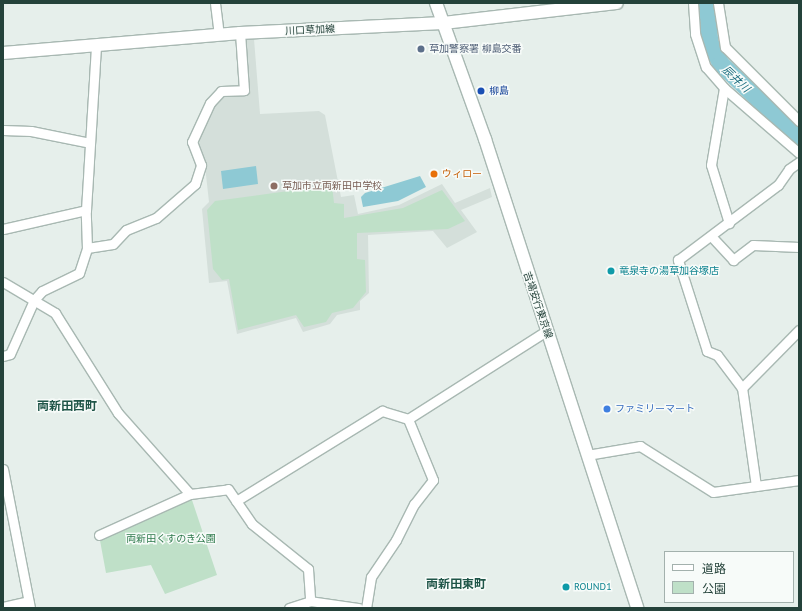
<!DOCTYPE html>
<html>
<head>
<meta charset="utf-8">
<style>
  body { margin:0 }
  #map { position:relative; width:802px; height:611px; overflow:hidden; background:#e6efeb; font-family:"PT Sans","Noto Sans JP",sans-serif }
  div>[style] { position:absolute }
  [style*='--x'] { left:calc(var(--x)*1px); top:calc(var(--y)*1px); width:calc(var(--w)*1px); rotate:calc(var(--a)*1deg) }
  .built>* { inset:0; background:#d4dfda }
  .green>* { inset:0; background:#bfe0c8 }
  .water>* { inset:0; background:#8ec9d4 }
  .river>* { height:17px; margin:-8.5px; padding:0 8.5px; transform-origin:8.5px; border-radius:8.5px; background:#8ec9d4 }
  .roads { filter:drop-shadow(1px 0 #a8b8b2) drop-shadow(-1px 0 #a8b8b2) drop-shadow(0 1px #a8b8b2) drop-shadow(0 -1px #a8b8b2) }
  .minor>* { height:9px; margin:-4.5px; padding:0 4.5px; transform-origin:4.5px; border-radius:4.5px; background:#fff }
  .secondary>* { height:12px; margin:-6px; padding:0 6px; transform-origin:6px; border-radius:6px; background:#fff }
  .dots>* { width:11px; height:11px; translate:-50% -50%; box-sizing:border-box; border:2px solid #f7fbf9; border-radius:50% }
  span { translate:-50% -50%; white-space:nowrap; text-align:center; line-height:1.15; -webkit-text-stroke:3px #f7fbf9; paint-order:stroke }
  .street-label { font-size:10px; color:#24423a }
  .service-label { font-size:10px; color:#4e5e75 }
  .left { translate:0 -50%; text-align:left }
  .transit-label { font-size:10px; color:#164399 }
  .food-label { font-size:10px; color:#c56008 }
  .education-label { font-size:10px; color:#785e54 }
  .culture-label { font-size:10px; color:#0d838f }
  .shop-label { font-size:10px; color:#366cbe }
  .park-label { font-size:10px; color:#2d7a4b }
  .water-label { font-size:11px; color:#1c6f80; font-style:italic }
  .quarter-label { font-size:12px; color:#1f5548; font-weight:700 }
  .frame { position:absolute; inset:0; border:4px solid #24423a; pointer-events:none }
  .legend { position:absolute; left:664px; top:551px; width:130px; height:52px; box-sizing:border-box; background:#f7fbf9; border:1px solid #a3b1ad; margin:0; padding:5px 7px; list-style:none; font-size:12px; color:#24423a }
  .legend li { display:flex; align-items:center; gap:8px; height:20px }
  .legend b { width:20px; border:1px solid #a3b1ad }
</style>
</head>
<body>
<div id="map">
  <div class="built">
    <i style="clip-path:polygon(254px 39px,260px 114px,319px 111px,325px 115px,341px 197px,354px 195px,358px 214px,399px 205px,442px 184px,455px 203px,490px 188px,492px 197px,461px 210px,477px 232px,447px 248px,433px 231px,368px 235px,369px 293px,360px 301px,360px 310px,337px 315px,330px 324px,303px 332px,296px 318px,237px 334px,227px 281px,209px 283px,202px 209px,209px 202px,205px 166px,195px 142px,218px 96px,247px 94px,245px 40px)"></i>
  </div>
  <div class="green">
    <i style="clip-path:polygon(332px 185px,334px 203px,344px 204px,344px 218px,403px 208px,442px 190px,465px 221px,448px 229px,357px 233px,357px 259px,365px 260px,366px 292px,353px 308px,332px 313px,326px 322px,304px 327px,296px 315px,238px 330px,229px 279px,222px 280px,213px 269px,207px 210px,215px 201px)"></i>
    <i style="clip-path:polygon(190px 494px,217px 575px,165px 594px,151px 565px,106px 573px,99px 535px)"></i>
  </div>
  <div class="water">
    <i style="clip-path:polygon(256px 166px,258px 184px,223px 189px,221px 171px)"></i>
    <i style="clip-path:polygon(420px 176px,426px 187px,398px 201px,363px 207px,361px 197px,365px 193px)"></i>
  </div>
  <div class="river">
    <i style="--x:706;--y:3;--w:38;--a:85"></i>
    <i style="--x:709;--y:41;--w:25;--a:63"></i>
    <i style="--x:720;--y:63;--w:109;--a:43.5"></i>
  </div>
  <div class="roads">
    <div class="minor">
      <i style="--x:215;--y:3;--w:32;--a:83"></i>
      <i style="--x:693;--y:3;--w:31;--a:86"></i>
      <i style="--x:695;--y:34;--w:35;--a:72"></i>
      <i style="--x:706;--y:67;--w:28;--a:49"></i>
      <i style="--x:724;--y:88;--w:99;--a:40.9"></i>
      <i style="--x:718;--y:3;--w:45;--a:81"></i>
      <i style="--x:725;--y:47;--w:105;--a:45"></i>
      <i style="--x:724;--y:88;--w:78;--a:99.6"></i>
      <i style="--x:711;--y:165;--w:61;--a:72.8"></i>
      <i style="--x:3;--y:130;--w:28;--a:2"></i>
      <i style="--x:31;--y:131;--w:60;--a:11.5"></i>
      <i style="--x:3;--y:229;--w:85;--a:-12.9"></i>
      <i style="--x:711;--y:236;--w:33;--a:47"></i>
      <i style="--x:733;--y:260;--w:25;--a:-37"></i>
      <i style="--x:753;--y:245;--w:46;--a:2.5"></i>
      <i style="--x:87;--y:248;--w:26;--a:-9"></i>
      <i style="--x:113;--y:244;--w:19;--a:-47"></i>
      <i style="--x:126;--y:230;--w:32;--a:-22"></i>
      <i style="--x:156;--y:218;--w:52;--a:-41.1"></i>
      <i style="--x:195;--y:184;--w:20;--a:-72"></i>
      <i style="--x:201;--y:165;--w:25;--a:-111"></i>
      <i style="--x:192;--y:142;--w:43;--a:-65.2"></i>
      <i style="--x:210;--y:103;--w:16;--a:-47"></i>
      <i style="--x:221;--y:91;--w:23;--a:-2"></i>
      <i style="--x:244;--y:90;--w:57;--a:-94"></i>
      <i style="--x:3;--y:282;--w:61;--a:30.8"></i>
      <i style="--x:55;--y:313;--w:118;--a:57.8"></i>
      <i style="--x:118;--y:413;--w:108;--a:48.4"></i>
      <i style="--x:190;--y:494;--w:38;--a:-7"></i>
      <i style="--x:228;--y:489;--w:42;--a:55.6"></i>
      <i style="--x:252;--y:524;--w:72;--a:38.8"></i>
      <i style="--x:308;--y:569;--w:32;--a:86"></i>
      <i style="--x:3;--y:356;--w:7;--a:-16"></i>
      <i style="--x:10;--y:354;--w:59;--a:-66"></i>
      <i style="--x:34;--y:300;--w:12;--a:-48"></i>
      <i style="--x:42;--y:291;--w:41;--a:-25.9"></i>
      <i style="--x:79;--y:273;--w:26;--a:-72"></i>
      <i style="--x:87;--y:248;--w:38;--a:-92"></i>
      <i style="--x:86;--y:210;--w:165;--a:-86.5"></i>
      <i style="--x:742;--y:388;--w:81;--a:-45.5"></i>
      <i style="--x:408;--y:419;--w:164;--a:-32.5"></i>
      <i style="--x:587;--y:455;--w:54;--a:-9.6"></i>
      <i style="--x:640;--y:446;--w:86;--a:32.2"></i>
      <i style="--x:713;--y:492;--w:87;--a:-7.9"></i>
      <i style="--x:3;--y:469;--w:142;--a:79"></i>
      <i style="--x:756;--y:486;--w:99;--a:-98.1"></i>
      <i style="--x:742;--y:388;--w:41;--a:-127.1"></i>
      <i style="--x:717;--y:355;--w:11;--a:-158"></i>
      <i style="--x:707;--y:351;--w:96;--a:-107.7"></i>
      <i style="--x:678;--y:260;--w:125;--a:-36.9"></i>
      <i style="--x:778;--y:185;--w:19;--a:-55"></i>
      <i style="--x:789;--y:169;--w:12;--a:-35"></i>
      <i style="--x:236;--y:501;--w:172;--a:-31.7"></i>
      <i style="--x:382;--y:411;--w:27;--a:17"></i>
      <i style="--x:408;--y:419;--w:66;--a:67.7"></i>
      <i style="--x:433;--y:480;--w:31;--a:128"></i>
      <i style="--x:414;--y:504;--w:40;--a:116.6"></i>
      <i style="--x:396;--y:540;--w:45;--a:124"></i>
      <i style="--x:371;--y:577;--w:31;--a:99"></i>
      <i style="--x:99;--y:535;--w:100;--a:-24.3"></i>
      <i style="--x:3;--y:607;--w:26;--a:-13"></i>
      <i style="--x:289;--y:608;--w:22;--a:-18"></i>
      <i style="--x:310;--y:601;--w:49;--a:8.3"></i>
    </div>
    <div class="secondary">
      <i style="--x:436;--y:3;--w:145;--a:70.2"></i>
      <i style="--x:485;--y:139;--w:493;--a:72"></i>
      <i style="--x:3;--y:53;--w:238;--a:-4.8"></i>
      <i style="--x:240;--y:33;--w:203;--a:-2.8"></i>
      <i style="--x:443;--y:23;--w:175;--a:-6.6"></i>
    </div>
  </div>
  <div class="dots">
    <i style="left:421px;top:49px;background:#5c6f8a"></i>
    <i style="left:481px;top:91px;background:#1a4fb4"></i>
    <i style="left:434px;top:174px;background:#e8710a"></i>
    <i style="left:274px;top:186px;background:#8d6e63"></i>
    <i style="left:611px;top:271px;background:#0f9aa8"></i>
    <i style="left:607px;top:409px;background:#3f7fe0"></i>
    <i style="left:566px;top:587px;background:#0f9aa8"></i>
  </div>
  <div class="street-label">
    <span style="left:310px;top:30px;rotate:-3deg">川口草加線</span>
    <span style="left:538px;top:305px;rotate:71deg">吉場安行東京線</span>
  </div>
  <div class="service-label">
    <span class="left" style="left:429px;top:49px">草加警察署 柳島交番</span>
  </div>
  <div class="transit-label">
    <span class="left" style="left:489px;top:91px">柳島</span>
  </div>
  <div class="food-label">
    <span class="left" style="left:442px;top:174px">ウィロー</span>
  </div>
  <div class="education-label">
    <span class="left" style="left:282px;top:186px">草加市立両新田中学校</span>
  </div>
  <div class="culture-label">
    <span class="left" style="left:619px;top:271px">竜泉寺の湯草加谷塚店</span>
    <span class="left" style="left:574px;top:587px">ROUND1</span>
  </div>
  <div class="shop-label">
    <span class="left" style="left:615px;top:409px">ファミリーマート</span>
  </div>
  <div class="park-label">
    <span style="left:171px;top:539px">両新田くすのき公園</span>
  </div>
  <div class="water-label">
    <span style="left:736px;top:79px;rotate:43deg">辰井川</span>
  </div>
  <div class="quarter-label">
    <span style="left:67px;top:406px">両新田西町</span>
    <span style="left:456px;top:584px">両新田東町</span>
  </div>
  <div class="frame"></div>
  <ul class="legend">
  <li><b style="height:5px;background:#fff"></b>道路</li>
  <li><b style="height:11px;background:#bfe0c8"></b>公園</li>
  </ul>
</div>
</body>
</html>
